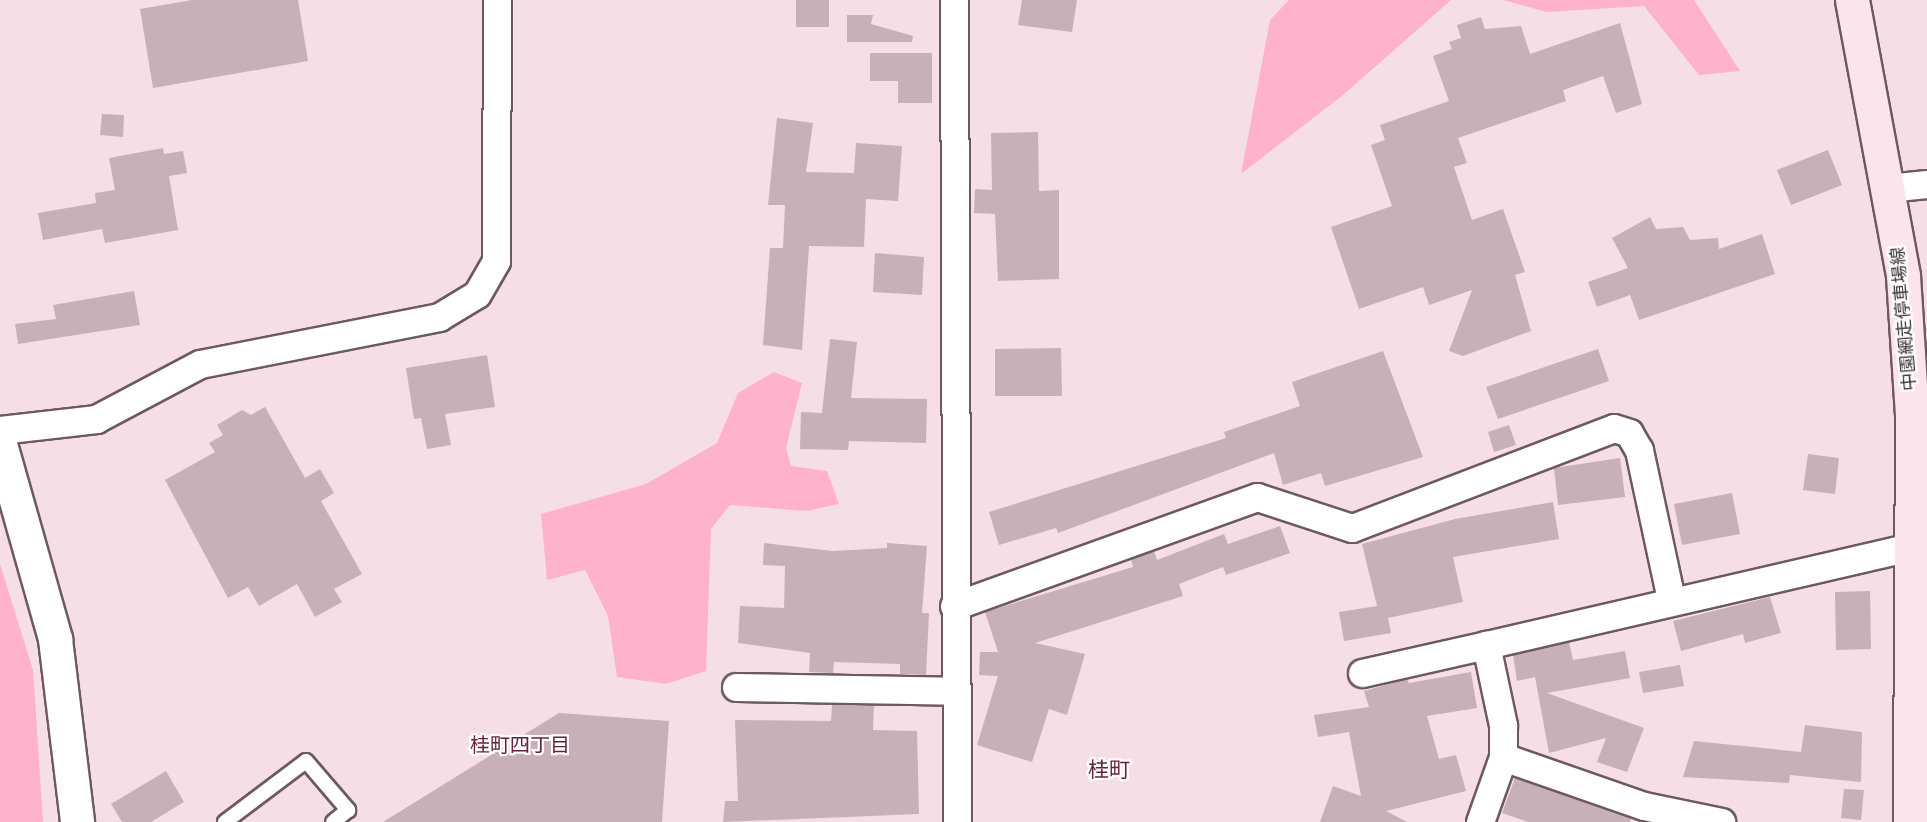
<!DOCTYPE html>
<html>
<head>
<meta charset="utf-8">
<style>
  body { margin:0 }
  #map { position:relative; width:1927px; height:822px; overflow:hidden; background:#f6dee5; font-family:Montserrat,"Noto Sans JP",sans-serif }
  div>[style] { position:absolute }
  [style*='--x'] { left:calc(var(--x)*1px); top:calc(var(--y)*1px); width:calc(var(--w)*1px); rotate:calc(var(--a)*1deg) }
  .green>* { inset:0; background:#ffb2cb }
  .building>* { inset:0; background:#c7b0b7 }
  .roads { filter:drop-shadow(2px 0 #6d595f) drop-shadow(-2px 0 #6d595f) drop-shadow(0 2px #6d595f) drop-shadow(0 -2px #6d595f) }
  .service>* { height:14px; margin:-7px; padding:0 7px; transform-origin:7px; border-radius:7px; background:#fff }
  .minor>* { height:27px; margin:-13.5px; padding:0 13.5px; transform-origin:13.5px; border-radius:13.5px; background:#fff }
  .tertiary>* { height:33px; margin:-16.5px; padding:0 16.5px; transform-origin:16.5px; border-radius:16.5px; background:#fff }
  .secondary>* { height:33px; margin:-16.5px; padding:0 16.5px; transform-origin:16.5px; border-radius:16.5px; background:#fbe4ec }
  span { translate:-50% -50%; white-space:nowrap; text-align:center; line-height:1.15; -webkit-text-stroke:4.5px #fff; paint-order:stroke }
  .street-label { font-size:18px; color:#3d3437 }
  .neighbourhood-label { font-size:20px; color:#64223d }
  .quarter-label { font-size:21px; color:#64223d }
</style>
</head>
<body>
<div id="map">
  <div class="green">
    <i style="clip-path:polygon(1289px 0,1451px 0,1343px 95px,1241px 174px,1270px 20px)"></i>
    <i style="clip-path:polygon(1503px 0,1694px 0,1740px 71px,1699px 75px,1644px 6px,1547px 12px)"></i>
    <i style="clip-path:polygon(774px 372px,802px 383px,786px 448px,791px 466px,827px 471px,839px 504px,806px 511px,730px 505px,711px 529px,706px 671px,666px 684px,617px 677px,608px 616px,585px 570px,547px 580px,541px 514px,646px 484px,717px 443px,738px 393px)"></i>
    <i style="clip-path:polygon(0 564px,33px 670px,43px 822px,0 822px)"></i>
  </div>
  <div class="building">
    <i style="clip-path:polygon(192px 0,298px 0,308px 61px,153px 88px,140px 9px)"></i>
    <i style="clip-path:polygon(796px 0,829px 0,829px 27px,796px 27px)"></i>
    <i style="clip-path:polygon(1022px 0,1077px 0,1072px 32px,1018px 25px)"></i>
    <i style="clip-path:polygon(847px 15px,873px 15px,871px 24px,913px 36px,912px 42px,847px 42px)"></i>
    <i style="clip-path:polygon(1481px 17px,1485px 29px,1521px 26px,1530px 54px,1620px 23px,1642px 104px,1616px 113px,1603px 76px,1563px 90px,1566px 101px,1458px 138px,1467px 163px,1454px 167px,1472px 220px,1503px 209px,1525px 272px,1515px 275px,1531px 331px,1463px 356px,1449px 351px,1472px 290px,1429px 305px,1423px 287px,1359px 309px,1331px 227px,1392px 206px,1371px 145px,1385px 140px,1380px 125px,1449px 101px,1433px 56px,1452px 49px,1449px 42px,1461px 38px,1457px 25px)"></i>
    <i style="clip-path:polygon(870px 53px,932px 53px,932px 103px,898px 103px,898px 81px,870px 81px)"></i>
    <i style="clip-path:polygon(102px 114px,124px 115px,123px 137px,100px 135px)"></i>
    <i style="clip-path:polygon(777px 118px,813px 123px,806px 172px,854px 173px,856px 143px,902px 146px,898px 201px,866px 199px,864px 247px,809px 246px,802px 350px,763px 345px,770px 248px,783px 248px,785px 205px,768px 205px)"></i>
    <i style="clip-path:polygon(1038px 132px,1039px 191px,1059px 190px,1059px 279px,998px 281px,995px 214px,974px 213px,975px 189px,992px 190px,991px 133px)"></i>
    <i style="clip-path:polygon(163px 148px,164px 154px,183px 151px,187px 173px,169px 176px,178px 230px,105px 243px,102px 229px,43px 240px,38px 213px,96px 203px,95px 193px,115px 190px,109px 158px)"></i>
    <i style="clip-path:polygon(1828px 150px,1842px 185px,1791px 205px,1777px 170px)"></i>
    <i style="clip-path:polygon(1650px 217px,1656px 229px,1683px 227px,1690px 240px,1718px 238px,1719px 249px,1762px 234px,1775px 274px,1639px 320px,1630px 295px,1597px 307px,1588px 282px,1628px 268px,1612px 238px)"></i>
    <i style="clip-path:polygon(875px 253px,924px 257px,922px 295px,873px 292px)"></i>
    <i style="clip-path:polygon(134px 291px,140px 325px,18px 344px,15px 324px,56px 319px,53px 305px)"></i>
    <i style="clip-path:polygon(830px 339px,857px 342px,851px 398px,927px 399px,926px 443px,849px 441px,848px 450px,800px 449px,801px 412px,822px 413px)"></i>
    <i style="clip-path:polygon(1061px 348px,1062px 396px,995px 396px,995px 349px)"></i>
    <i style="clip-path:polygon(1598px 349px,1609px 381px,1498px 419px,1486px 387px)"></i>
    <i style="clip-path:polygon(1383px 351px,1423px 457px,1325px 486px,1321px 473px,1283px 485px,1274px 453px,1058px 533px,1056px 528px,999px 545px,989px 512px,1226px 438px,1224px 432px,1300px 406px,1292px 382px)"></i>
    <i style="clip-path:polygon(487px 355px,495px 407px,445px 414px,451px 445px,427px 449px,421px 418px,414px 419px,406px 368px)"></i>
    <i style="clip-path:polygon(265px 407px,305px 478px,320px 469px,334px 493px,321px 501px,362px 574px,334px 589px,342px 602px,315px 617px,297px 584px,259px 606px,248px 587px,228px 598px,165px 480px,215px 452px,209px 443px,223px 435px,217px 425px,242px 410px,251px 415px)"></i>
    <i style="clip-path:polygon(1509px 425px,1516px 445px,1494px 452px,1488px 432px)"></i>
    <i style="clip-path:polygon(1808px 454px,1839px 458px,1835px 494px,1803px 490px)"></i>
    <i style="clip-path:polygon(1620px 458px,1625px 497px,1558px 505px,1554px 468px)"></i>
    <i style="clip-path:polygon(1732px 493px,1740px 534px,1682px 545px,1674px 504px)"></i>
    <i style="clip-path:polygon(1553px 502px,1559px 539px,1453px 557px,1463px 602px,1388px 618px,1391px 633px,1344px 641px,1339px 612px,1377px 606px,1362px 544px,1455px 519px)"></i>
    <i style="clip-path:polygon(1280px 526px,1290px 553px,1226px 575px,1223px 567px,1179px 584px,1183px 596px,1035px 643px,1085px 654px,1067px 715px,1049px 709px,1032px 762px,977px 745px,998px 676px,979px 675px,980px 652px,998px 652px,985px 612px,1133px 567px,1131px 559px,1154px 551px,1157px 560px,1224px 534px,1228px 544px)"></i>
    <i style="clip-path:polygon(764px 543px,832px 551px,887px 548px,887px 543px,927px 546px,922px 613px,929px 613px,926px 675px,900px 674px,900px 664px,834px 662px,833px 673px,809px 672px,810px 653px,738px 643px,740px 606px,784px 608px,785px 566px,763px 565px)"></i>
    <i style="clip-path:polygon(1870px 591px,1871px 649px,1836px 650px,1835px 592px)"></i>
    <i style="clip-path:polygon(1770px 597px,1781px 633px,1745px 643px,1743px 634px,1681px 651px,1673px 621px)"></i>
    <i style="clip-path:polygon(1569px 642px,1573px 660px,1625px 651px,1630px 678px,1547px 693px,1644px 728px,1627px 772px,1597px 762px,1606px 738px,1549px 753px,1535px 677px,1517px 681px,1513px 655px)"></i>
    <i style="clip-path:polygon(1680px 665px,1684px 686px,1643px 693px,1639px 672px)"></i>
    <i style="clip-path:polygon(1471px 672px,1477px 708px,1427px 716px,1439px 759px,1456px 755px,1466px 791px,1386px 811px,1407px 822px,1320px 822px,1333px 786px,1361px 796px,1349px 732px,1318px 737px,1314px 715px,1369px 707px,1364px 691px,1407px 679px,1409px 683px)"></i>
    <i style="clip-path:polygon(832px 705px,874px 705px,873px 730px,917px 731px,919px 814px,723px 822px,725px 801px,738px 801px,735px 720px,831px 721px)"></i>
    <i style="clip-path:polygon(559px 713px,669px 721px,662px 822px,383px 822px)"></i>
    <i style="clip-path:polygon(1805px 725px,1862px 732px,1861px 782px,1790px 775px,1789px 783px,1683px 777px,1694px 741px,1801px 752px)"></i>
    <i style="clip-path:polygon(166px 771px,184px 802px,151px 822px,122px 822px,111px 804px)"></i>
    <i style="clip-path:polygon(1515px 778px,1631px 819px,1630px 822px,1528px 822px,1502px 813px)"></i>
    <i style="clip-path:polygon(1844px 789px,1864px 790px,1861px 820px,1841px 818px)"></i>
  </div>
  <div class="roads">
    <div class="service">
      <i style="--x:225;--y:822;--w:101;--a:-37"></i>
      <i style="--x:306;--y:761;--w:65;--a:49.4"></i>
      <i style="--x:348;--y:810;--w:19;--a:141"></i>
    </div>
    <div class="minor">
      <i style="--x:954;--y:0;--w:822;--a:89.79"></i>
      <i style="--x:1887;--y:188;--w:40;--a:-5.7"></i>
      <i style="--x:0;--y:430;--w:97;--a:-6.5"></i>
      <i style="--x:96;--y:419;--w:118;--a:-27.9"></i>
      <i style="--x:200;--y:364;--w:244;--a:-11.1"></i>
      <i style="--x:439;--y:317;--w:44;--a:-31.2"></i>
      <i style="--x:477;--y:294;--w:38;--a:-60"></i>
      <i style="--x:496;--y:261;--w:261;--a:-89.8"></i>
      <i style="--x:954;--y:606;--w:322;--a:-19.8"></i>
      <i style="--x:1257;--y:497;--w:100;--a:18.1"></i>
      <i style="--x:1352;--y:528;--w:280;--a:-20.9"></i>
      <i style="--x:1614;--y:428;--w:16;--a:18"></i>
      <i style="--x:1629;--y:433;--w:20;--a:60"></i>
      <i style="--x:1639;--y:450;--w:152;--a:77.9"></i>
      <i style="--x:1362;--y:673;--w:127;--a:-12.7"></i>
      <i style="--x:736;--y:687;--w:219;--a:1"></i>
      <i style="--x:1503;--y:757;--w:149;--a:19.2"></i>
      <i style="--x:1644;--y:806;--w:79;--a:11.7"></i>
      <i style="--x:1480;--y:822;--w:69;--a:-70.5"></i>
      <i style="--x:1503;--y:757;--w:32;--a:-90"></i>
      <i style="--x:1503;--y:725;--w:82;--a:-102"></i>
      <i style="--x:1486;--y:645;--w:437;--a:-13"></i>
    </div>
    <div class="tertiary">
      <i style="--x:0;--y:444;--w:203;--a:74.2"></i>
      <i style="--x:55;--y:639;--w:184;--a:83.1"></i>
    </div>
    <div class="secondary">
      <i style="--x:1852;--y:0;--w:281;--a:79.5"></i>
      <i style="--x:1903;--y:276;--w:138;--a:86.3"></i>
      <i style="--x:1912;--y:414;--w:408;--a:90.3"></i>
    </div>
  </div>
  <div class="street-label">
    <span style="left:1904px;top:319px;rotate:-95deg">中園網走停車場線</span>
  </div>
  <div class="neighbourhood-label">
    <span style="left:520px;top:745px">桂町四丁目</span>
  </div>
  <div class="quarter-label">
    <span style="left:1109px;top:770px">桂町</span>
  </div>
</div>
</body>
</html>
